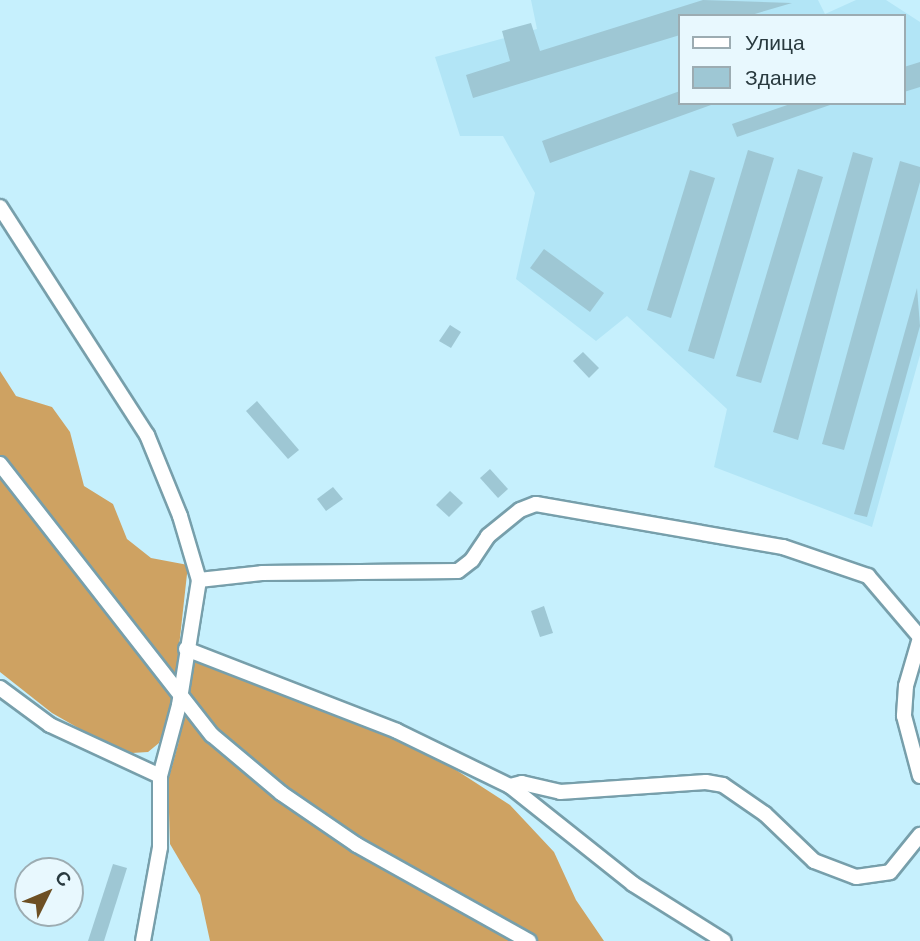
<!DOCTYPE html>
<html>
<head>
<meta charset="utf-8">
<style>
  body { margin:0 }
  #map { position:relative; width:920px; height:941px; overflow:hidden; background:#c6f0fd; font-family:Arial,sans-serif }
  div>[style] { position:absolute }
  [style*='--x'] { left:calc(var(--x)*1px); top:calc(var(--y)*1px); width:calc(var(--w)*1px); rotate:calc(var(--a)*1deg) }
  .built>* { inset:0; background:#b2e5f6 }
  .forest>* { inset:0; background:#cea262 }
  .building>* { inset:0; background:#9ec7d4 }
  .roads { filter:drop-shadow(2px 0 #779fab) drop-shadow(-2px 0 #779fab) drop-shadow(0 2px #779fab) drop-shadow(0 -2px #779fab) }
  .minor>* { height:14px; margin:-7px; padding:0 7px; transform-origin:7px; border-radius:7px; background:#fff }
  span { translate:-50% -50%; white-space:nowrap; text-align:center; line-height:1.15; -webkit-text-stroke:5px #e8f8fe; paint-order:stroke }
  .legend { position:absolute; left:678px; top:14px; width:228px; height:91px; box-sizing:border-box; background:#e8f8fe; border:2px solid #9cacb2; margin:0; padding:9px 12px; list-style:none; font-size:21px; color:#293a3f }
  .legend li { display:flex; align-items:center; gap:14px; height:35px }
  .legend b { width:35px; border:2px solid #9cacb2 }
  .north { position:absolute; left:14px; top:857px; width:70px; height:70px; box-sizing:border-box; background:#e8f8fe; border:2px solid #9cacb2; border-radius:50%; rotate:47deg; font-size:19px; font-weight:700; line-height:28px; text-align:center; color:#293a3f }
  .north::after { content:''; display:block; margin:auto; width:24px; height:32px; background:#6d5024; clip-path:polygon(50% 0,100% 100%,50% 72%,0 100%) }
</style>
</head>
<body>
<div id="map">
  <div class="built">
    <i style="clip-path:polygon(evenodd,531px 0,818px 0,825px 14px,856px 0,886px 0,920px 22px,920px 355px,872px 527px,714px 467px,727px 409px,627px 316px,596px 341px,516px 279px,535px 193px,503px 136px,460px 136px,435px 57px,537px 29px,531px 0,680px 16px,904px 16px,904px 103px,680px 103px,680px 16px)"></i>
  </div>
  <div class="forest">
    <i style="clip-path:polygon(0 371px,16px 396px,52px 407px,70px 432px,84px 486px,113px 504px,127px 539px,151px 558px,188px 565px,172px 710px,159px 743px,148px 752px,132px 753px,87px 733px,52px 713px,0 672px)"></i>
    <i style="clip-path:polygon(187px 650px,419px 746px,510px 805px,554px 852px,576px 900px,604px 941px,210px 941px,200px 895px,170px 844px,168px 781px,179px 741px)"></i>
  </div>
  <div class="building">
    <i style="clip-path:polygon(703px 0,792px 3px,748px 16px,680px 16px,680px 35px,473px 98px,466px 75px,510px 61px,502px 31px,531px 23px,540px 51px)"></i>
    <i style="clip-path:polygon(920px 62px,920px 87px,904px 92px,904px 67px)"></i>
    <i style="clip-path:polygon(680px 91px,680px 103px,711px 105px,550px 163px,542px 141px)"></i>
    <i style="clip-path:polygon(793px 103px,830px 105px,737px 137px,732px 124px)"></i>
    <i style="clip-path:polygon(748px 150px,774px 158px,714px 359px,688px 351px)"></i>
    <i style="clip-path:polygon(853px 152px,873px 158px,798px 440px,773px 432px)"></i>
    <i style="clip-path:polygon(900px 161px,920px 167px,920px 182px,844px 450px,822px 444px)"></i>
    <i style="clip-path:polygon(798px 169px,823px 177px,761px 383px,736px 376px)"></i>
    <i style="clip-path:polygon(690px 170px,715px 178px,671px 318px,647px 310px)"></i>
    <i style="clip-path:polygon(544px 249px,604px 293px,590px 312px,530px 268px)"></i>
    <i style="clip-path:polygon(917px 288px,920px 326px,867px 517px,854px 514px)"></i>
    <i style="clip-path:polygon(450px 325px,461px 332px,451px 348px,439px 341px)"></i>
    <i style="clip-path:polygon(583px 352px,599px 368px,589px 378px,573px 361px)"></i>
    <i style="clip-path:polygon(257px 401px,299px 450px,288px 459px,246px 411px)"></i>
    <i style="clip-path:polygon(490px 469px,508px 489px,498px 498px,480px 478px)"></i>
    <i style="clip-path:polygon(333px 487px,343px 499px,326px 511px,317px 499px)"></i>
    <i style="clip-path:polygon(450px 491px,463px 503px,449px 517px,436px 505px)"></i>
    <i style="clip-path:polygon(544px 606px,553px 633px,540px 637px,531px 611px)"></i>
    <i style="clip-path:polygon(113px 864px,127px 868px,104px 941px,88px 941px)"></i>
  </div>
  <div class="roads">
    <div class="minor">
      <i style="--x:0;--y:207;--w:271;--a:57.2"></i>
      <i style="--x:147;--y:435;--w:87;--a:67.8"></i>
      <i style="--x:180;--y:516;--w:67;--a:73.5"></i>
      <i style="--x:0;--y:464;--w:344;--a:52"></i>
      <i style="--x:212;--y:735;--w:90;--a:40"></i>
      <i style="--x:281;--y:793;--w:92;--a:34.4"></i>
      <i style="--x:357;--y:845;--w:197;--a:29.2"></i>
      <i style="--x:920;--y:638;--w:50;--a:106.3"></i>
      <i style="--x:906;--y:686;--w:30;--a:94"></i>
      <i style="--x:904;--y:716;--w:62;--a:75.1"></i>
      <i style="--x:186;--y:649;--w:226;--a:21.2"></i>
      <i style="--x:397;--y:731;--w:126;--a:26"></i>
      <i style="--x:510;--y:786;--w:157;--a:38.5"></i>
      <i style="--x:633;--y:884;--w:107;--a:32.1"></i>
      <i style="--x:0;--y:688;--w:62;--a:36.5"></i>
      <i style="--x:50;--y:725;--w:121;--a:24.9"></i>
      <i style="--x:510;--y:786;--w:12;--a:-14"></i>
      <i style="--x:522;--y:783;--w:39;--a:13"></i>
      <i style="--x:560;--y:792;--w:146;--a:-3.9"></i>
      <i style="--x:706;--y:782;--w:17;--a:10"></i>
      <i style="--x:723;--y:785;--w:51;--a:34.6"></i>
      <i style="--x:765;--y:814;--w:68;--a:43.8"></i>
      <i style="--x:814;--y:861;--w:45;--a:20.9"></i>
      <i style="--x:856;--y:877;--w:34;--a:-8"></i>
      <i style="--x:890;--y:872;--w:48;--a:-51"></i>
      <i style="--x:143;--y:941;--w:96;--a:-79.7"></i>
      <i style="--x:160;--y:847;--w:71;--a:-90"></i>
      <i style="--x:160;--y:776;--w:73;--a:-75"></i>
      <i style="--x:179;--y:705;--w:127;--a:-80.9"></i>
      <i style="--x:199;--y:580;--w:63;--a:-6.3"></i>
      <i style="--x:262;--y:573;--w:196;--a:-0.6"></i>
      <i style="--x:458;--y:571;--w:18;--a:-38"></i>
      <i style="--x:472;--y:560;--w:29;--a:-56"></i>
      <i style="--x:488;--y:536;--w:41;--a:-39.1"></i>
      <i style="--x:520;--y:510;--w:17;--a:-21"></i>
      <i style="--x:536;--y:504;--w:251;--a:9.9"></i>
      <i style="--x:783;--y:547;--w:90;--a:18.8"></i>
      <i style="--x:868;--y:576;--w:80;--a:49.6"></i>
    </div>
  </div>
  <ul class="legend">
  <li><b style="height:9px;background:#fff"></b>Улица</li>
  <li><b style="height:19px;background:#9ec7d4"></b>Здание</li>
  </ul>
  <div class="north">С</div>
</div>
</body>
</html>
